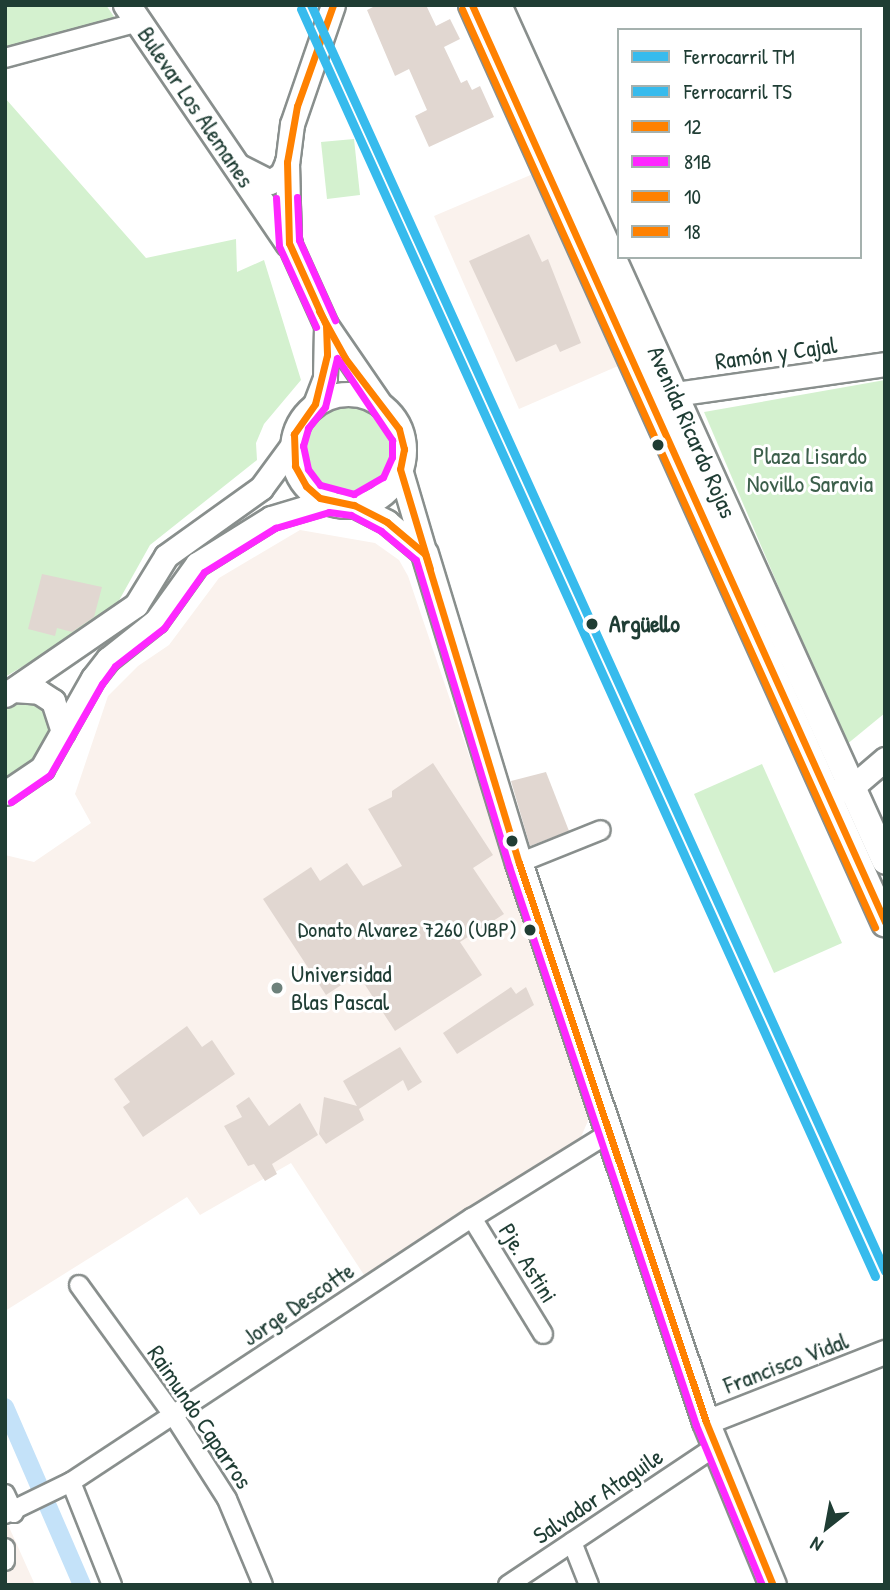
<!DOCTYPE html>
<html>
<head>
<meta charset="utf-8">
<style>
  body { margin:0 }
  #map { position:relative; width:890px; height:1590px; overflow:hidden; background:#fff; font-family:"Patrick Hand",sans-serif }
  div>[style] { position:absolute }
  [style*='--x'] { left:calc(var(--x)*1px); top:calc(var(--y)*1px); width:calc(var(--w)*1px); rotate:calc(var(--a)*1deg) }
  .built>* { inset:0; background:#faf2ed }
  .green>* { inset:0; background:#d4f1cf }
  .round { border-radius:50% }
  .canal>* { height:18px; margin:-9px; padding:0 9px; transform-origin:9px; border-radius:9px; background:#c4e2f9 }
  .building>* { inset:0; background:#e1d7d1 }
  .roads { filter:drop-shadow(2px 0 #898f8d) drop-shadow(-2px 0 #898f8d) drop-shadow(0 2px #898f8d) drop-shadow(0 -2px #898f8d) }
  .street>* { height:18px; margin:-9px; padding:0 9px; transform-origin:9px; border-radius:9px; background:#fff }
  .secondary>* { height:23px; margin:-11.5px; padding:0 11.5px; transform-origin:11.5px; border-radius:11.5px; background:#fff }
  .secondary>.ring { margin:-11.5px; padding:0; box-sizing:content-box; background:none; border:23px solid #fff; border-radius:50% }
  .primary>* { height:26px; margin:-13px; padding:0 13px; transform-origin:13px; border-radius:13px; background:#fff }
  .bus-1>* { height:7px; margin:-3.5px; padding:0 3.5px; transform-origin:3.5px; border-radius:3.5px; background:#ff8100 }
  .bus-2>* { height:7px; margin:-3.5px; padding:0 3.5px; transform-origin:3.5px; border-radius:3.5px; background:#fe27ff }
  .bus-3>* { height:7px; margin:-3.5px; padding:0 3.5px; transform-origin:3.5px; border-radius:3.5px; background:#ff8100 }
  .bus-4>* { height:7px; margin:-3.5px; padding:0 3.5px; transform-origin:3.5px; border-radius:3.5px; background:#ff8100 }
  .rail-1>* { height:9px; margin:-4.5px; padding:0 4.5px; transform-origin:4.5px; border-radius:4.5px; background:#37bbed }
  .rail-2>* { height:9px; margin:-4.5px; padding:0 4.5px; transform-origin:4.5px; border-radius:4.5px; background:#37bbed }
  .dots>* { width:19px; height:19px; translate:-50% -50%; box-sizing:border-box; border:4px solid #fff; border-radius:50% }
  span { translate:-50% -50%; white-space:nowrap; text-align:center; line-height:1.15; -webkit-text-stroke:6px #fff; paint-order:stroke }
  .bus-label { font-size:22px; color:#1f3d34 }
  .right { translate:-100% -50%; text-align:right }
  .street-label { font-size:24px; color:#1f3d34 }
  .park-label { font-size:24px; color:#3c5f4b }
  .stop-label { font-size:24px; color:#1f3d34; font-weight:700 }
  .left { translate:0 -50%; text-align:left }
  .poi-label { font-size:24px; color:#1f3d34 }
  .frame { position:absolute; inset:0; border:7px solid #1f3d34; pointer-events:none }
  .legend { position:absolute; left:617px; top:28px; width:245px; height:231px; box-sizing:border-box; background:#fff; border:2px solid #a5b1ae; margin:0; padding:9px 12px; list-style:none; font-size:21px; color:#1f3d34 }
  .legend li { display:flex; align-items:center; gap:14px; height:35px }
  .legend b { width:35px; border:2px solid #a5b1ae }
  .north { position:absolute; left:792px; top:1492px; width:70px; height:70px; -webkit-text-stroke:5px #fff; paint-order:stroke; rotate:211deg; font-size:19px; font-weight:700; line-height:28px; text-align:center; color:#1f3d34 }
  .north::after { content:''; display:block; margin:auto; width:24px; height:32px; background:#1f3d34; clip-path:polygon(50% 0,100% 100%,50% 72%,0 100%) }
</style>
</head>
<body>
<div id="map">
  <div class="built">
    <i style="clip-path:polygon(533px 174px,618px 366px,519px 409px,434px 216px)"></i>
    <i style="clip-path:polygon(300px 530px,375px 543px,399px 560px,408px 576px,591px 1114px,581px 1137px,364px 1275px,291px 1163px,200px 1215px,187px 1197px,5px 1311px,5px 855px,34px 862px,91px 823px,75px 794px,108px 696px,138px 666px,169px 645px,219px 578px)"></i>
    <i style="clip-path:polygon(5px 1518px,35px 1585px,5px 1585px)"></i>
  </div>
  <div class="green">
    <i style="clip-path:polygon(5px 5px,106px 5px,115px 18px,5px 50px)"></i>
    <i style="clip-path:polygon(5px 98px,146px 258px,236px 239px,237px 272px,264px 260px,301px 380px,264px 424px,256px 443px,257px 460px,150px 545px,112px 613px,5px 677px)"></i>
    <i style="clip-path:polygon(354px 139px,360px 195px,327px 199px,321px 142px)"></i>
    <i style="clip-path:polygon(885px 380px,885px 713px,846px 745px,704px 412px)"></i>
    <i class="round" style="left:300px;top:401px;width:96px;height:96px"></i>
    <i style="clip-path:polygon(27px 693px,56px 717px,42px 757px,5px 784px,5px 705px)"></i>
    <i style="clip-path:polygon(762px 764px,842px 943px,774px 973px,694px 794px)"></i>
  </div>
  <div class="canal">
    <i style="--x:5;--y:1407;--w:194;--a:66.6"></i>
  </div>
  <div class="building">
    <i style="clip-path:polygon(377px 5px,426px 5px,436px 26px,450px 19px,460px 39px,444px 47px,461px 83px,467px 80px,472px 90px,480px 86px,494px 117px,429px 147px,415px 116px,427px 110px,409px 69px,395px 76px,367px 10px)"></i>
    <i style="clip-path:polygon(529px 234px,542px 262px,548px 259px,581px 343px,560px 352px,556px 344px,516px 362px,469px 261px)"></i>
    <i style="clip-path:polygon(42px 574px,102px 587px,94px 617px,72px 632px,57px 628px,55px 636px,28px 629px)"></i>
    <i style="clip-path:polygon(433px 763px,493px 855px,473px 868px,504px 914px,460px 942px,482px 975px,395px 1031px,358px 974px,326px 995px,263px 899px,311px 867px,320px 881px,347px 863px,363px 886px,402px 866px,368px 809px,392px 797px,392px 791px)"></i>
    <i style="clip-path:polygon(546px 772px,569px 831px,530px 846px,511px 781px)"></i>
    <i style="clip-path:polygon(511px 987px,516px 994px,526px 987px,534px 1005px,457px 1054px,443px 1033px)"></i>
    <i style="clip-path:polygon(187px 1026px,202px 1047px,212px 1040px,235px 1074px,143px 1137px,123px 1107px,130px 1102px,114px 1079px)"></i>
    <i style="clip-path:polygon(400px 1047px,422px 1082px,408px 1091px,403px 1080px,359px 1109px,364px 1120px,326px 1144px,319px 1134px,324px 1097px,357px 1106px,343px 1081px)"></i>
    <i style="clip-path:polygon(249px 1097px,269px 1126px,300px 1103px,318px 1135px,272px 1164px,277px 1174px,265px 1181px,254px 1164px,248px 1166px,224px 1126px,242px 1117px,236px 1106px)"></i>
  </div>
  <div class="roads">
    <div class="street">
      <i style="--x:5;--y:58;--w:138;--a:-15.1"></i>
      <i style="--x:519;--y:863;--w:88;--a:-21.9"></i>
      <i style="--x:472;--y:1218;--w:136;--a:58.5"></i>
      <i style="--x:79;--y:1285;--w:162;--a:54.1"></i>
      <i style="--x:174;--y:1416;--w:98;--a:57.4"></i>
      <i style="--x:227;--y:1499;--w:93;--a:67.3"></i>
      <i style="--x:71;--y:1482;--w:111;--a:68.3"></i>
      <i style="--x:5;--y:1494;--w:21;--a:65"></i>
      <i style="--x:5;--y:1514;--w:73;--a:-25.9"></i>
      <i style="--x:71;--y:1482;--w:480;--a:-33.4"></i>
      <i style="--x:472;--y:1218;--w:161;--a:-31.8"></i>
      <i style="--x:572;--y:1542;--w:46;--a:68.4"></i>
      <i style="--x:5;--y:1548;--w:13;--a:90"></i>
      <i style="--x:508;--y:1585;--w:249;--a:-33.7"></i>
    </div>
    <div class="secondary">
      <i style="--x:333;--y:5;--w:126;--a:109"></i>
      <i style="--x:292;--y:124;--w:38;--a:97"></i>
      <i style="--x:287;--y:162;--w:81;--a:88.6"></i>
      <i style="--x:289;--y:243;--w:90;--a:65.7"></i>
      <i style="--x:326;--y:325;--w:97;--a:55.5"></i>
      <i style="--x:237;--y:165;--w:37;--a:27"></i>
      <i style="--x:270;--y:182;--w:14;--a:-34"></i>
      <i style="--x:282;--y:174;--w:13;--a:-67"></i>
      <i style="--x:675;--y:394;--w:212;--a:-8.1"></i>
      <i class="ring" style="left:292px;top:394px;width:89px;height:89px"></i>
      <i style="--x:315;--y:404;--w:28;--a:-69"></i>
      <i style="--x:325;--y:378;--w:50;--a:-88.9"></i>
      <i style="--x:400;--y:469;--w:89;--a:73.6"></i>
      <i style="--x:354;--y:505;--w:37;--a:27"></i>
      <i style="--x:387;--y:522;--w:50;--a:40.1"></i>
      <i style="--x:13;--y:690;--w:26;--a:4"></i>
      <i style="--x:39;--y:692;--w:17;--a:33"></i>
      <i style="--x:53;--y:701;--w:32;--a:72"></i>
      <i style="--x:5;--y:695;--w:159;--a:-34.5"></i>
      <i style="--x:136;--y:605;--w:57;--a:-58.5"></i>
      <i style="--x:166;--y:556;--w:117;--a:-35.6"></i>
      <i style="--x:261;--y:488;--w:52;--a:-53.6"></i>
      <i style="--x:837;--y:791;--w:14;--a:-12"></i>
      <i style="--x:851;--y:788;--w:45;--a:-40.5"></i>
      <i style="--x:5;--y:793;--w:45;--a:-34"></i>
      <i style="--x:42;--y:768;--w:103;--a:-60.5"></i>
      <i style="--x:93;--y:678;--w:24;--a:-52"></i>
      <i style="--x:108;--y:659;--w:61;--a:-38.4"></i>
      <i style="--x:156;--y:621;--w:70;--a:-54.3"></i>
      <i style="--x:197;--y:564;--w:87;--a:-31.9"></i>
      <i style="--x:271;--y:518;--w:59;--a:-16.6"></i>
      <i style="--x:706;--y:1422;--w:192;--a:-21.4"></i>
    </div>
    <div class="primary">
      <i style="--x:127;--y:5;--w:288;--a:55.8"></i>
      <i style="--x:472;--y:5;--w:1007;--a:65.78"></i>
      <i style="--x:498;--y:5;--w:939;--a:65.65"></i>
      <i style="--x:425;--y:554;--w:323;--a:73.1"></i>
      <i style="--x:519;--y:863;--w:589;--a:71.5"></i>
      <i style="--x:706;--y:1422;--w:176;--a:67.7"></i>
    </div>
  </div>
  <div class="bus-1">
    <i style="--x:333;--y:5;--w:107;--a:109.6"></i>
    <i style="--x:297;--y:106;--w:57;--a:100.1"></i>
    <i style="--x:287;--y:162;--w:81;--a:88.6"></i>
    <i style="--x:289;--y:243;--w:90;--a:65.7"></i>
    <i style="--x:326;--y:325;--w:30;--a:88"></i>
    <i style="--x:327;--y:355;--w:50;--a:103.8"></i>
    <i style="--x:315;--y:404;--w:37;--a:125"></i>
    <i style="--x:294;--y:434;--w:32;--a:88"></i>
    <i style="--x:295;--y:466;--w:23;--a:61"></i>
    <i style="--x:306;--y:486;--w:18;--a:41"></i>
    <i style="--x:320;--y:498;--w:35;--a:12"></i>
    <i style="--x:354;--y:505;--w:37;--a:27"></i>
    <i style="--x:387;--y:522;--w:50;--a:40.1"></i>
    <i style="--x:425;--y:554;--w:323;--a:73.1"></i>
    <i style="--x:519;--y:863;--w:589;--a:71.5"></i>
    <i style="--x:706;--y:1422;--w:176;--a:67.7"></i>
    <i style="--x:319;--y:311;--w:54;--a:61"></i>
    <i style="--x:345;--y:358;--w:89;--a:52.7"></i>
    <i style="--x:399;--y:429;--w:21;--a:76"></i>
    <i style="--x:404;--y:449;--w:20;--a:101"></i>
    <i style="--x:400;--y:469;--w:104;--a:73.3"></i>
  </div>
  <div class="bus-2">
    <i style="--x:297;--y:197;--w:43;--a:87.3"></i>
    <i style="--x:299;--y:240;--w:88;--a:65.8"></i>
    <i style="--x:276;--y:198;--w:48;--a:86.4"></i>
    <i style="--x:279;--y:246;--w:89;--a:65.4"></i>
    <i style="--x:337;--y:358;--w:99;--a:56.1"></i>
    <i style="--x:392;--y:440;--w:17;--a:90"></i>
    <i style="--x:392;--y:457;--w:22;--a:114"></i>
    <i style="--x:383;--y:477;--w:34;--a:150"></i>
    <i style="--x:354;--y:494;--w:35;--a:-165"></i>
    <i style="--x:320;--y:485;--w:20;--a:-127"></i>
    <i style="--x:308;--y:469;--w:24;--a:-102"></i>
    <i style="--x:303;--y:446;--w:19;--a:-74"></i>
    <i style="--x:308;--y:428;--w:27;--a:-51"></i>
    <i style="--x:325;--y:407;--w:50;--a:-76.2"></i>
    <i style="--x:11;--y:802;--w:47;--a:-34.7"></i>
    <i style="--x:50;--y:775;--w:105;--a:-60.3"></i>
    <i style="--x:102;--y:684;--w:22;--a:-54"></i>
    <i style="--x:115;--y:666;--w:62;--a:-37.8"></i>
    <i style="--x:164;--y:628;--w:69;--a:-54.5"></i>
    <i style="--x:204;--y:572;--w:84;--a:-31.8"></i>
    <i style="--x:275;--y:528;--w:56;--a:-16.5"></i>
    <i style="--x:329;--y:512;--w:22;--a:8"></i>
    <i style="--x:351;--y:515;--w:34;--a:28"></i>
    <i style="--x:381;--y:531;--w:45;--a:39.6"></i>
    <i style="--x:416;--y:560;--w:320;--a:73.1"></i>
    <i style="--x:509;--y:866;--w:589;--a:71.5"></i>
    <i style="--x:696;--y:1425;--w:173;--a:67.6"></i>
  </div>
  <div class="bus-3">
    <i style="--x:472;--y:5;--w:1006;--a:65.75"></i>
  </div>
  <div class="bus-4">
    <i style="--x:462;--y:9;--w:1007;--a:65.78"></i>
  </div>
  <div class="rail-1">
    <i style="--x:311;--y:5;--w:1390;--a:65.61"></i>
  </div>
  <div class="rail-2">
    <i style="--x:301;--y:9;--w:1391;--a:65.63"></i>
  </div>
  <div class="dots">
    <i style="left:658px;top:445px;background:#1f3d34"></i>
    <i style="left:592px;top:624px;background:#1f3d34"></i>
    <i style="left:512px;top:841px;background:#1f3d34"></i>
    <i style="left:530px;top:930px;background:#1f3d34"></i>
    <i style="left:277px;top:988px;background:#6d817b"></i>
  </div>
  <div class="bus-label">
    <span class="right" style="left:517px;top:930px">Donato Alvarez 7260 (UBP)</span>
  </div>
  <div class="street-label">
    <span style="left:196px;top:107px;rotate:56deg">Bulevar Los Alemanes</span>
    <span style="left:776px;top:353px;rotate:-8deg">Ramón y Cajal</span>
    <span style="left:692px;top:432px;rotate:66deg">Avenida Ricardo Rojas</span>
    <span style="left:528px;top:1263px;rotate:58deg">Pje. Astini</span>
    <span style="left:298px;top:1304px;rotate:-34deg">Jorge Descotte</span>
    <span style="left:786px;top:1363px;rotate:-21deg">Francisco Vidal</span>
    <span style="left:200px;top:1417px;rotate:56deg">Raimundo Caparros</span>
    <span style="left:598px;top:1496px;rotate:-34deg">Salvador Ataguile</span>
  </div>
  <div class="park-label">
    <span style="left:810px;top:470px">Plaza Lisardo<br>Novillo Saravia</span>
  </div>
  <div class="stop-label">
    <span class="left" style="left:609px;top:624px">Argüello</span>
  </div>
  <div class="poi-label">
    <span class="left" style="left:291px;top:988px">Universidad<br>Blas Pascal</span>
  </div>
  <div class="frame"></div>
  <ul class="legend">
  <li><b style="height:9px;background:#37bbed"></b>Ferrocarril TM</li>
  <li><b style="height:9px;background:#37bbed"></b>Ferrocarril TS</li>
  <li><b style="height:9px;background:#ff8100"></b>12</li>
  <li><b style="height:9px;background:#fe27ff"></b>81B</li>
  <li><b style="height:9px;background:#ff8100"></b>10</li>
  <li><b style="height:9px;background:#ff8100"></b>18</li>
  </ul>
  <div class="north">N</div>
</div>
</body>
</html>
